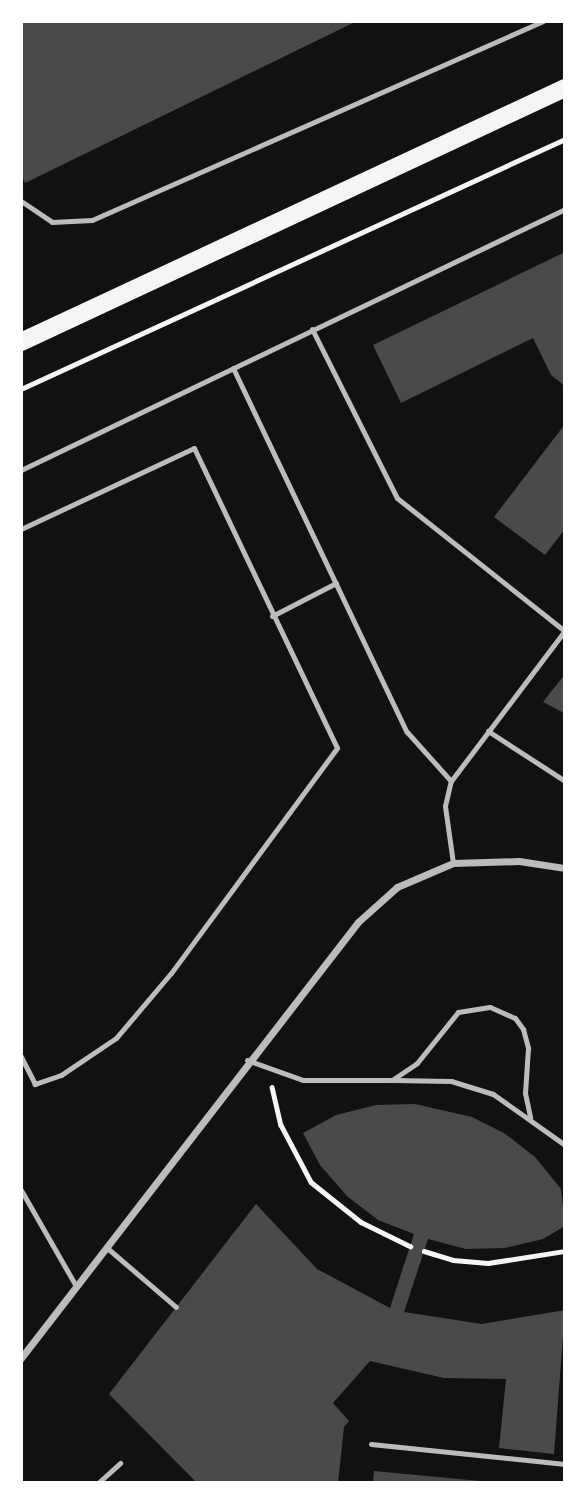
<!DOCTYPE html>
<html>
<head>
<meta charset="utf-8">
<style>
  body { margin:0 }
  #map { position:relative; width:586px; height:1504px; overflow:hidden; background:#111; font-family:"Exo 2",sans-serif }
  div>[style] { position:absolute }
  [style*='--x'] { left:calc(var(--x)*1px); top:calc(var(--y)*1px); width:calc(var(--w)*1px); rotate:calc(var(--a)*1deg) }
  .building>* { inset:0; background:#4a4a4a }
  .path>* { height:4.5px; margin:-2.25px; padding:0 2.25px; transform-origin:2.25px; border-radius:2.25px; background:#f5f5f5 }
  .service>* { height:5px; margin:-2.5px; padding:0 2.5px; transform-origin:2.5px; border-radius:2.5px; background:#bcbcbc }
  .minor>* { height:7px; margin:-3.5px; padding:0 3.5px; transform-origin:3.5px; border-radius:3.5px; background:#bcbcbc }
  .primary>* { height:18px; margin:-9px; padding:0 9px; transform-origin:9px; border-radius:9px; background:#f5f5f5 }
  span { translate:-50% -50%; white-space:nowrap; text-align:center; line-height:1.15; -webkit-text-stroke:7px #fff; paint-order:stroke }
  .frame { position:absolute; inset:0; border:23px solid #fff; pointer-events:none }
</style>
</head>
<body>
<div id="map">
  <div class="building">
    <i style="clip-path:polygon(21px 21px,357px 21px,25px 183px,21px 174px)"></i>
    <i style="clip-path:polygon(565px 252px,565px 386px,551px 375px,533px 338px,401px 403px,373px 345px)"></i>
    <i style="clip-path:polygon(565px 424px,565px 529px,545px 555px,494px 517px)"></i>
    <i style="clip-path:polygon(565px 674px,565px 713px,564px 713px,543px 702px)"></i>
    <i style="clip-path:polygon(415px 1104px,472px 1117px,504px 1133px,535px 1157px,561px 1189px,565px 1226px,543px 1239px,505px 1248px,466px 1249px,428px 1239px,404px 1312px,482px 1324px,565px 1310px,554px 1454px,499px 1448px,506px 1379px,444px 1378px,370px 1361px,333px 1403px,349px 1421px,344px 1427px,338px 1483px,197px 1483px,109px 1394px,256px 1204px,317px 1269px,390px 1308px,414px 1234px,378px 1220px,347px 1196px,320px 1165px,303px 1133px,336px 1115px,376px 1105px)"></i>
    <i style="clip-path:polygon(374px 1471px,480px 1481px,480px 1483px,373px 1483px)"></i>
  </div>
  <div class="path">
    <i style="--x:21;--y:389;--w:599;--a:-24.68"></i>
    <i style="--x:272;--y:1087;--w:39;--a:77"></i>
    <i style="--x:281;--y:1125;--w:64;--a:62.2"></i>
    <i style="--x:311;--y:1182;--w:64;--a:38.7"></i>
    <i style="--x:361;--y:1222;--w:55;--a:26.1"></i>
    <i style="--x:424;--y:1251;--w:30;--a:17"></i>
    <i style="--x:453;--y:1260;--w:35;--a:5"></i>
    <i style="--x:488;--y:1263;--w:78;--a:-8.9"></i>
  </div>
  <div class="service">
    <i style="--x:21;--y:201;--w:37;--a:34"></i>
    <i style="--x:52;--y:222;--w:40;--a:-2.9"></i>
    <i style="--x:92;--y:220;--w:493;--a:-23.8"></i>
    <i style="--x:312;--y:329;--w:189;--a:63.3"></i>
    <i style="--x:397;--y:498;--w:214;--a:38.4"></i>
    <i style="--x:233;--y:368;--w:403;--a:64.5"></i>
    <i style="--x:407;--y:732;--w:66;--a:48.1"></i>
    <i style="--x:21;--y:470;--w:603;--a:-25.63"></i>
    <i style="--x:21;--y:529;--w:191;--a:-25.1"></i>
    <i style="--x:194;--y:448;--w:332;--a:64.5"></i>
    <i style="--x:337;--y:748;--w:280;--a:126.4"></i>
    <i style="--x:171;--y:973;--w:85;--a:130.2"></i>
    <i style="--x:116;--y:1038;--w:66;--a:146.1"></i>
    <i style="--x:61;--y:1075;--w:28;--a:161"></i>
    <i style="--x:35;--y:1084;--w:31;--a:-117"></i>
    <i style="--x:272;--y:616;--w:72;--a:-27.3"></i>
    <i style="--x:488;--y:731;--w:92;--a:33"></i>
    <i style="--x:453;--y:863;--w:58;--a:-98"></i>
    <i style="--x:445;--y:806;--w:26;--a:-77"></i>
    <i style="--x:451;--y:781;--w:189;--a:-52.9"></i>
    <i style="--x:247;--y:1060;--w:59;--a:19.7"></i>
    <i style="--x:303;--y:1080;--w:89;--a:0"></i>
    <i style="--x:392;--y:1080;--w:30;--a:-34"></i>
    <i style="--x:417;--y:1063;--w:65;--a:-51.2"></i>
    <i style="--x:458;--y:1012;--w:32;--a:-9"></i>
    <i style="--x:490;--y:1007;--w:27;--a:24"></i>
    <i style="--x:515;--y:1018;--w:14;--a:54"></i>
    <i style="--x:523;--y:1029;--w:20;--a:75"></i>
    <i style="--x:528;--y:1048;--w:45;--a:93.8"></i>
    <i style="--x:525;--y:1093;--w:25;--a:78"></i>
    <i style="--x:392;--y:1080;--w:59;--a:1"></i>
    <i style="--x:451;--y:1081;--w:44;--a:17.2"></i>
    <i style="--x:493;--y:1094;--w:88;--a:35.3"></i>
    <i style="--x:21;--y:1190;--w:111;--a:60.2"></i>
    <i style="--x:106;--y:1247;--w:92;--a:40.6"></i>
    <i style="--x:371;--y:1444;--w:195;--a:5.9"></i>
    <i style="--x:98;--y:1483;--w:30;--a:-42"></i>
  </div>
  <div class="minor">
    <i style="--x:21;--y:1358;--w:551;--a:-52.3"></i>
    <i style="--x:358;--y:922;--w:52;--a:-41.9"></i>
    <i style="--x:397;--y:887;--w:61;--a:-23.2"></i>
    <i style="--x:453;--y:863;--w:66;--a:-1.7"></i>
    <i style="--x:519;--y:861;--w:47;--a:8.7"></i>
  </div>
  <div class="primary">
    <i style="--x:21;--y:342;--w:600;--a:-25.03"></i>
  </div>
  <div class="frame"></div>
</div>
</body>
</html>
